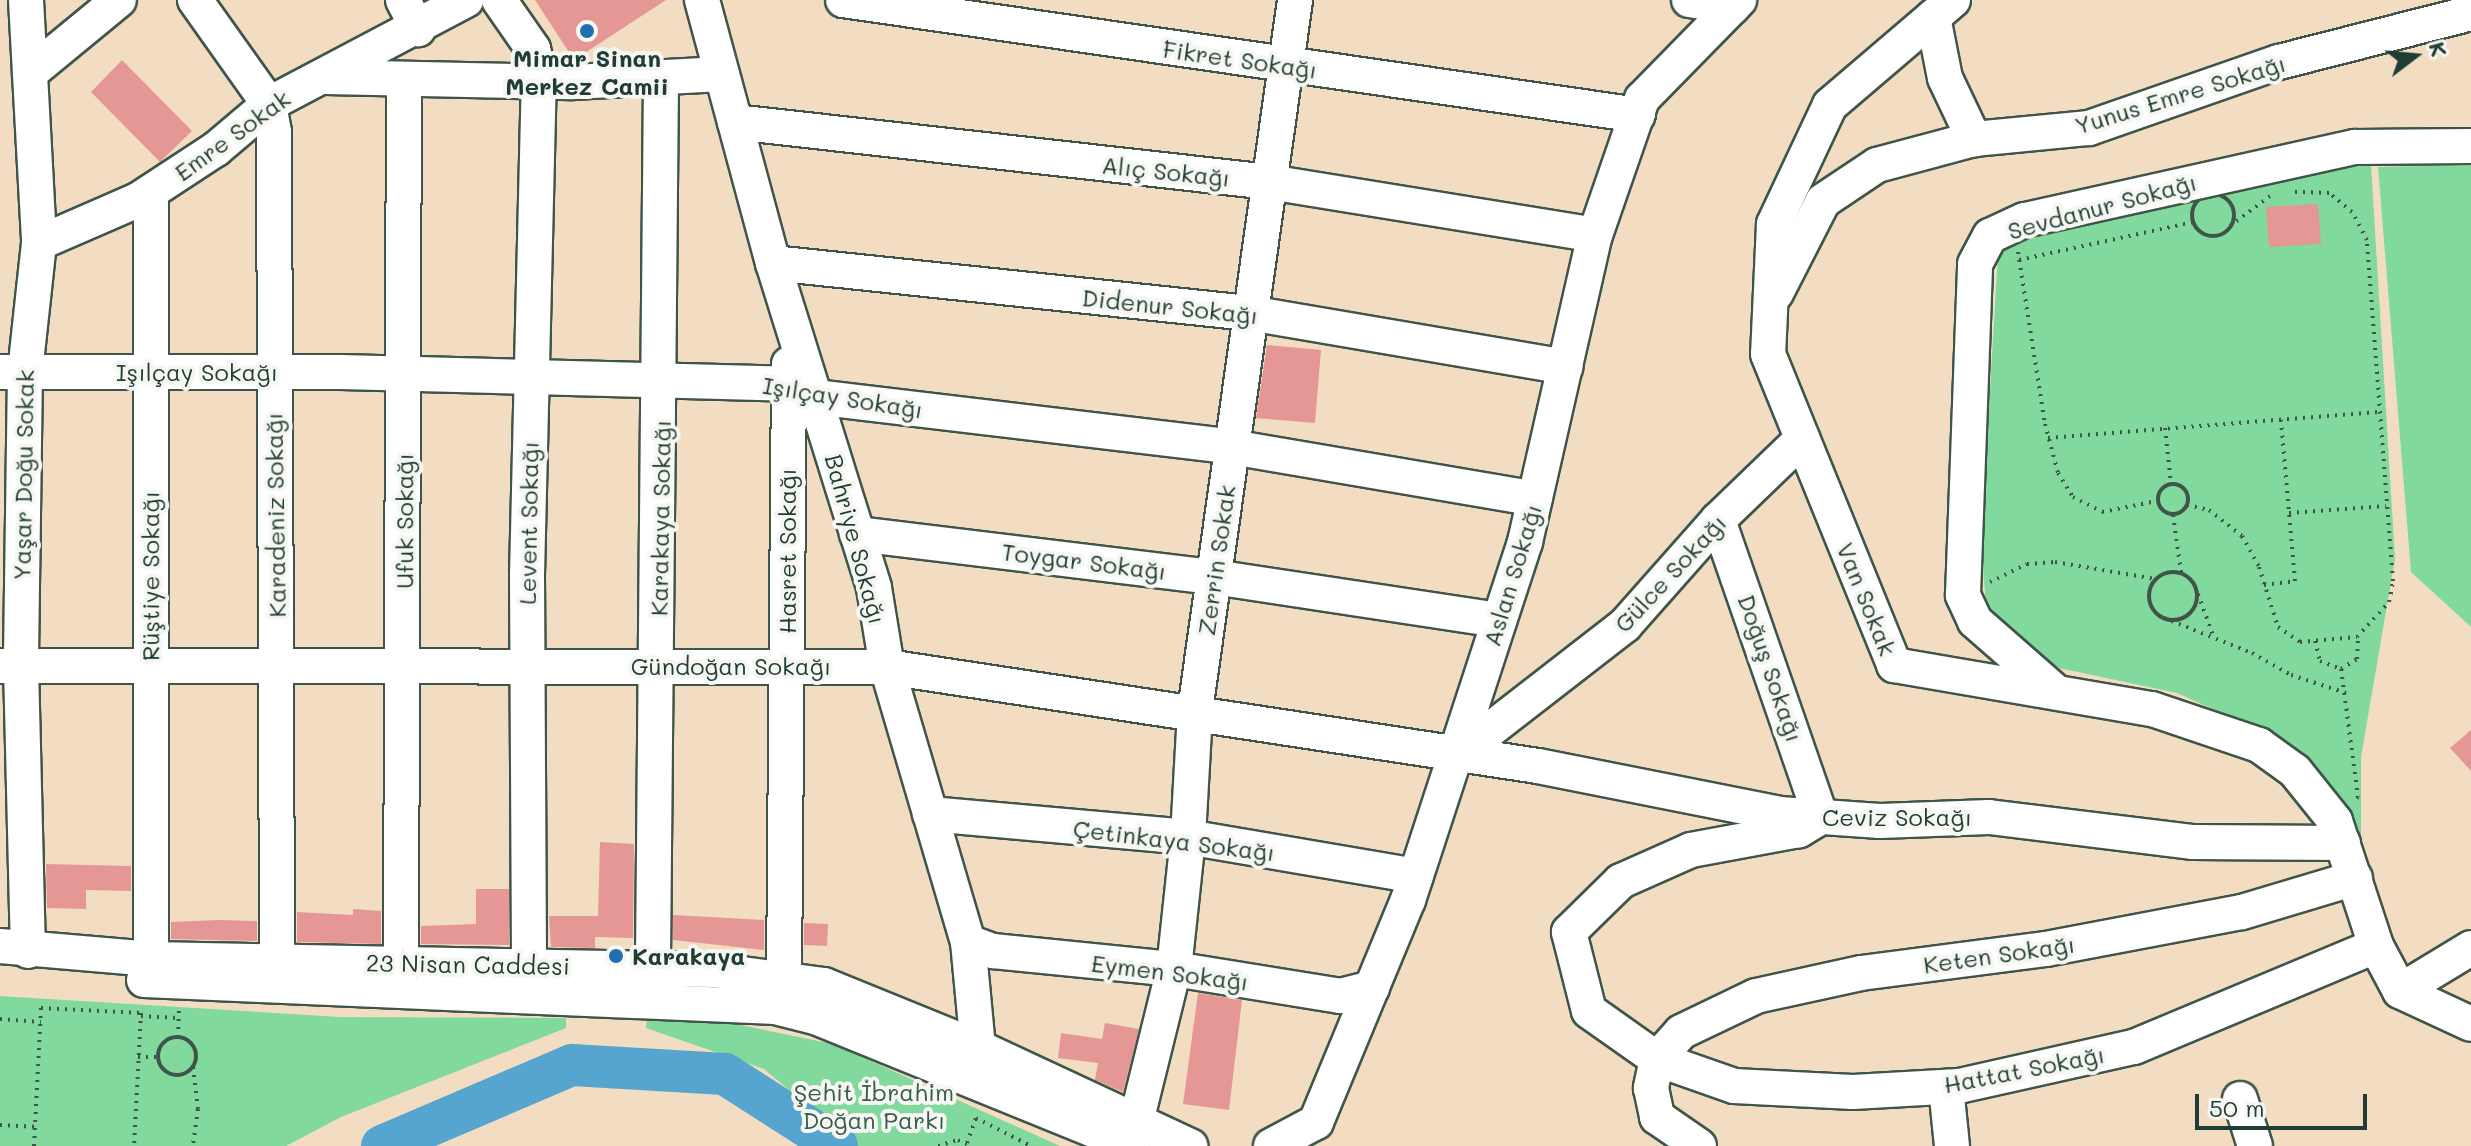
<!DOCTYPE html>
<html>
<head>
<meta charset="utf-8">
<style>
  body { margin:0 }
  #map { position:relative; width:2471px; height:1146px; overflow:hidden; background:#f3ddc2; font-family:Mali,sans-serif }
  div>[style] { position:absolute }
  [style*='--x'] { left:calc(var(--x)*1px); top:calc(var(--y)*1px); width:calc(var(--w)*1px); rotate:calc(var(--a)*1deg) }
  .green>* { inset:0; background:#82d99d }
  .river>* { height:42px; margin:-21px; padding:0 21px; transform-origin:21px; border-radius:21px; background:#56a5cf }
  .building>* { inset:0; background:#e49794 }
  .path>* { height:4px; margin-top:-2px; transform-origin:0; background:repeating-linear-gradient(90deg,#3f5549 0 2px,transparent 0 8px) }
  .path>.ring { margin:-2px; padding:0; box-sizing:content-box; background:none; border:4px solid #3f5549; border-radius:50% }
  .roads { filter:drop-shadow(2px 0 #3f5549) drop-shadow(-2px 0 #3f5549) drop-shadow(0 2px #3f5549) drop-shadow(0 -2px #3f5549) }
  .minor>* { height:34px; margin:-17px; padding:0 17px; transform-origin:17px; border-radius:17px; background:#fff }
  .dots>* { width:22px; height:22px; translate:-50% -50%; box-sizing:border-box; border:4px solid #f6f6f2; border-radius:50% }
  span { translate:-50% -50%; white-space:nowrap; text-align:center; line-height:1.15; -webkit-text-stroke:8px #f6f6f2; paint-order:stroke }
  .poi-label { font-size:24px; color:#1f3d34; font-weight:700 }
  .left { translate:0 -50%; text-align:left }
  .street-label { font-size:24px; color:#1f3d34 }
  .park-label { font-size:24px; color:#335c49 }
  .north { position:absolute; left:2375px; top:16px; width:80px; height:80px; -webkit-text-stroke:6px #f6f6f2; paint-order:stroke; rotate:74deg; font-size:22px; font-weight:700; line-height:32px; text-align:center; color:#1f3d34 }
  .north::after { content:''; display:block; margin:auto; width:28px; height:36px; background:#1f3d34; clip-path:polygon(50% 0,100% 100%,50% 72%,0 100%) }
  .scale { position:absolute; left:2195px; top:1094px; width:172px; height:36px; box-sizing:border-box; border:4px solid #1f3d34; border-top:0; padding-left:10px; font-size:24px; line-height:28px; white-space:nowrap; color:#1f3d34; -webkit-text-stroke:6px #f6f6f2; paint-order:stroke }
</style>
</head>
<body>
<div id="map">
  <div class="green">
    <i style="clip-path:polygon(2371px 165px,2395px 559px,2361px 757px,2361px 843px,2341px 816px,2338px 798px,2291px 744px,2177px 693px,2059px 668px,2033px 653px,1986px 606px,1981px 543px,1998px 254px,2013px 241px,2263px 175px)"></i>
    <i style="clip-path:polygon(2471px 165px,2471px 627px,2411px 572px,2378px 167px)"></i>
    <i style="clip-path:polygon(0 996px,340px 1017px,566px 1018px,566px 1028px,341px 1117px,286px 1146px,0 1146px)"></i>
    <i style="clip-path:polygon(647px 1018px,731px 1023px,833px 1044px,1060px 1146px,856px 1146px,764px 1069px,646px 1028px)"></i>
  </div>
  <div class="river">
    <i style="--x:382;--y:1146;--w:207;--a:-23.1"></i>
    <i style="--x:572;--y:1065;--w:153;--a:3.4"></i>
    <i style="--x:725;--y:1074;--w:133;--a:32.7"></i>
  </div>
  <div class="building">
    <i style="clip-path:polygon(535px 0,666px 0,574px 60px)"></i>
    <i style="clip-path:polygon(122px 60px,192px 131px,160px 162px,91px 92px)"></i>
    <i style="clip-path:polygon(2318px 204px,2321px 244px,2269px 247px,2266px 207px)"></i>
    <i style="clip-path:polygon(1267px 345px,1321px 350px,1315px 423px,1256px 418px)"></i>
    <i style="clip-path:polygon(2471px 730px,2471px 771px,2450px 748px)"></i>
    <i style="clip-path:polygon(600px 842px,634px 844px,633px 938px,595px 937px,595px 948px,551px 947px,549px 916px,598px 916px)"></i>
    <i style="clip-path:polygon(46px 864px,131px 866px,131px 891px,86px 890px,86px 909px,47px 908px)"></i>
    <i style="clip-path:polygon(476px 889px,509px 889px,509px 945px,421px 944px,421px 926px,476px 924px)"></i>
    <i style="clip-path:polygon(353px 909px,381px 911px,381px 944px,297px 942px,297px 912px,353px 915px)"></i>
    <i style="clip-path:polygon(673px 915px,764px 920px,764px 950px,673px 940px)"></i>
    <i style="clip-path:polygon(219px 920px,257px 921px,257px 941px,171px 939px,171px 922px)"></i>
    <i style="clip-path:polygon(804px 923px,828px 924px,827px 946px,804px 945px)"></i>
    <i style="clip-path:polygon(1198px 993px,1242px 1000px,1229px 1110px,1183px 1104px)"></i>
    <i style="clip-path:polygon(1105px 1023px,1139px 1029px,1123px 1092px,1095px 1080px,1098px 1063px,1058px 1058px,1061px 1033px,1102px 1039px)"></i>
  </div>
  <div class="path">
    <i class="ring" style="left:2192px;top:194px;width:38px;height:38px"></i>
    <i style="--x:2230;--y:226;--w:50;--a:-36.9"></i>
    <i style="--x:2018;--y:252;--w:174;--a:81.1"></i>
    <i style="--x:2045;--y:424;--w:51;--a:75.1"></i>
    <i style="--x:2058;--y:473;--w:28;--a:58"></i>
    <i style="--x:2073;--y:497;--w:33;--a:27"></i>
    <i style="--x:2102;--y:512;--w:56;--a:-11.3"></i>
    <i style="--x:2019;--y:260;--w:178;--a:-12.3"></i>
    <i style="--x:2165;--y:428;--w:56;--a:83.9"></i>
    <i style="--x:2048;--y:438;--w:335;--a:-4.5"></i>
    <i class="ring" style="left:2158px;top:484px;width:26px;height:26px"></i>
    <i style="--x:2187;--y:505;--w:23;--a:13"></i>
    <i style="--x:2209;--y:510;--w:42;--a:38.2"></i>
    <i style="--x:2242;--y:536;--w:35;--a:61"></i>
    <i style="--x:2259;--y:567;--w:63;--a:72.4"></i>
    <i style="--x:2278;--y:627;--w:27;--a:34"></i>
    <i style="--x:2300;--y:642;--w:57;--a:-5"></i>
    <i style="--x:2357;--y:637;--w:47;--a:-47.6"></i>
    <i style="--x:2389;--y:602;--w:21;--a:-79"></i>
    <i style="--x:2393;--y:581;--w:342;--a:-94.4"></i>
    <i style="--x:2367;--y:240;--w:32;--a:-118"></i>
    <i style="--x:2352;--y:212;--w:30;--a:-140"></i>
    <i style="--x:2329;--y:193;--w:35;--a:-178"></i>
    <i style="--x:2289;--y:513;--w:97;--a:-4.1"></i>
    <i style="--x:2173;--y:515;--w:58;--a:82"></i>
    <i class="ring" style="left:2149px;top:572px;width:44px;height:44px"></i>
    <i style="--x:1990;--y:582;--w:41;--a:-25.9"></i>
    <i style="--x:2027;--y:564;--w:28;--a:-4"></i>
    <i style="--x:2055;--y:562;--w:102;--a:9.6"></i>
    <i style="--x:2264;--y:585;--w:31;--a:-7"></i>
    <i style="--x:2295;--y:581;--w:162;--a:-95"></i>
    <i style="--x:2198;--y:594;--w:47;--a:70"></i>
    <i style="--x:2164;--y:618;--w:95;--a:21.7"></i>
    <i style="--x:2252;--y:653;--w:45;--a:29.4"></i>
    <i style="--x:2291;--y:675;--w:58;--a:18.1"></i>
    <i style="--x:2315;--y:641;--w:21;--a:76"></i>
    <i style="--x:2320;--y:661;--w:22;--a:21"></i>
    <i style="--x:2341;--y:669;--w:19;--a:-32"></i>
    <i style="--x:2357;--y:659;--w:21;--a:-87"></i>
    <i style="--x:2341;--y:669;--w:129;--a:82.4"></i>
    <i style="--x:2358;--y:797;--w:7;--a:135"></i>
    <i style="--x:141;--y:1016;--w:37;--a:3"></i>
    <i style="--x:0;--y:1019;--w:41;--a:4.2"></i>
    <i style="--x:178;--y:1037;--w:30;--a:-88"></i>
    <i class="ring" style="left:158px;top:1037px;width:34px;height:34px"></i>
    <i style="--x:138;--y:1057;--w:21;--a:0"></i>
    <i style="--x:193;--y:1067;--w:42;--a:83.2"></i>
    <i style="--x:198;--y:1109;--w:37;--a:98"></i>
    <i style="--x:976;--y:1118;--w:62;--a:27"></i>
    <i style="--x:0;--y:1125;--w:35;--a:3"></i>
    <i style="--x:967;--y:1143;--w:29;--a:-70"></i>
    <i style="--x:34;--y:1146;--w:138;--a:-87.1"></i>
    <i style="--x:41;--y:1008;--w:100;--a:2.9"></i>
    <i style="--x:141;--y:1013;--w:133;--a:93"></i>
    <i style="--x:938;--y:1146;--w:21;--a:-17"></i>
    <i style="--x:958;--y:1140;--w:14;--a:25"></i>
  </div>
  <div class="roads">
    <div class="minor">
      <i style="--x:26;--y:0;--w:243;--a:86.9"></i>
      <i style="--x:39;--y:243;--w:129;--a:96.2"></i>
      <i style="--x:25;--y:371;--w:295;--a:90.8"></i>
      <i style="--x:21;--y:666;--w:285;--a:88.6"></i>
      <i style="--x:195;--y:0;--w:128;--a:54.6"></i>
      <i style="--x:269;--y:104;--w:28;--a:80"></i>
      <i style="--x:274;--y:132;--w:826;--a:89.79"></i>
      <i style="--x:403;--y:0;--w:33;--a:63"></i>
      <i style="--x:499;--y:0;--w:60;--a:55.2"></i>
      <i style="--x:533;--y:49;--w:25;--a:76"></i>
      <i style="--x:539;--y:73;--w:502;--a:91.37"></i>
      <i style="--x:527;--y:575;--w:390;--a:89.7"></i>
      <i style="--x:702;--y:0;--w:272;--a:74.9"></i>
      <i style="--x:773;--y:263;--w:340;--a:72.7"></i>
      <i style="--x:874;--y:588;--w:80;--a:80.7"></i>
      <i style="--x:887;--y:667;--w:287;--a:73.6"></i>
      <i style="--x:968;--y:942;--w:127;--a:84.6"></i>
      <i style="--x:843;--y:0;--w:803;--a:8.23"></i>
      <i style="--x:1689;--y:0;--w:44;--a:9.2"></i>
      <i style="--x:1953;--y:0;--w:162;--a:139.5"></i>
      <i style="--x:1830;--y:105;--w:132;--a:115.2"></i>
      <i style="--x:1774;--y:224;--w:130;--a:92.6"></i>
      <i style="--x:1768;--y:354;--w:336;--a:67.9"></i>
      <i style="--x:1894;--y:665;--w:262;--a:9.7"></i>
      <i style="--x:2152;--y:709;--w:113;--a:18.6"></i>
      <i style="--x:2259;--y:745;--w:44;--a:35.8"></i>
      <i style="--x:2295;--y:771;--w:64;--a:51.3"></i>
      <i style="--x:2335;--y:821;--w:132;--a:71.8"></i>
      <i style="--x:2376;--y:946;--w:51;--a:61.9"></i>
      <i style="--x:1933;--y:17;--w:62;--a:78.9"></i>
      <i style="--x:1945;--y:78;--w:68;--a:64.6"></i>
      <i style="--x:30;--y:73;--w:115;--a:-39.4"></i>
      <i style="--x:326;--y:77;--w:247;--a:1.2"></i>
      <i style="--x:573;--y:82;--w:149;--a:-3.1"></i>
      <i style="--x:661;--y:79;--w:889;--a:90.52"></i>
      <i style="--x:653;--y:968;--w:21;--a:65"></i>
      <i style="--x:735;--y:122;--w:537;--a:6.41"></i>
      <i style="--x:1269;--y:182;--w:330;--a:9.2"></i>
      <i style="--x:39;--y:243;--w:108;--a:-23.5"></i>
      <i style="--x:138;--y:200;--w:93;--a:-33.2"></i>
      <i style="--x:216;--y:149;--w:70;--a:-40.3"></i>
      <i style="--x:269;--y:104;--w:223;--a:-27.8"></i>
      <i style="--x:773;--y:263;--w:480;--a:6"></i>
      <i style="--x:1250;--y:313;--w:320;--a:9.7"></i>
      <i style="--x:1776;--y:293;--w:103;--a:-62.9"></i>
      <i style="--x:1823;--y:201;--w:65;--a:-33.7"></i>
      <i style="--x:1877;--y:165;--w:100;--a:-15"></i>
      <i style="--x:1974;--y:139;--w:116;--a:-5.5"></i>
      <i style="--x:2089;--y:128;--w:201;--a:-19.2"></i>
      <i style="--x:2279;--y:62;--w:198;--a:-14.3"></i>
      <i style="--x:0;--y:372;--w:341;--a:0"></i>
      <i style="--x:341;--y:372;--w:447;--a:1.5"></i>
      <i style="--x:788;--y:384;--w:30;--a:26"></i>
      <i style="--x:815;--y:397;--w:420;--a:6.8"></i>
      <i style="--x:1232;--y:447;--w:307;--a:9.7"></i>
      <i style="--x:1718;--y:520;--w:314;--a:70.9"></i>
      <i style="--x:1821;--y:817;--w:26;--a:149"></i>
      <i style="--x:1799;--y:830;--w:110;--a:169.5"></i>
      <i style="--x:1691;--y:850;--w:77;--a:156.1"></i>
      <i style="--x:1621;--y:881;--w:73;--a:135.6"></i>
      <i style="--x:1569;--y:932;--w:81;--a:75.8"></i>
      <i style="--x:1589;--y:1011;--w:83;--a:35.2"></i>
      <i style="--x:1657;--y:1059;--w:82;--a:19.3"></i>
      <i style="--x:1734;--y:1086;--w:119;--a:2.9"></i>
      <i style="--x:1853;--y:1092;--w:106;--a:-3.2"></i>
      <i style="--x:1959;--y:1086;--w:179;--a:-12.6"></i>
      <i style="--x:2134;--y:1047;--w:262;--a:-22.7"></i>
      <i style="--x:857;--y:534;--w:360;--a:6.9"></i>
      <i style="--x:1214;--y:577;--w:288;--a:8.6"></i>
      <i style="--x:0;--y:666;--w:887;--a:0.06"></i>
      <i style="--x:887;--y:667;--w:658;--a:8.65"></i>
      <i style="--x:1538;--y:766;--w:247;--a:11.2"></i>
      <i style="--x:1780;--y:814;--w:100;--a:4"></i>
      <i style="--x:1880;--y:821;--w:109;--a:-2.1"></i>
      <i style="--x:1989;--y:817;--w:206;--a:7"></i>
      <i style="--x:2193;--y:842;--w:150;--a:0.4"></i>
      <i style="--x:2056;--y:692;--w:108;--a:-138.8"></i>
      <i style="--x:1975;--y:621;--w:29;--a:-115"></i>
      <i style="--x:1963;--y:595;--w:331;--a:-87.9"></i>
      <i style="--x:1975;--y:264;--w:32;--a:-62"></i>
      <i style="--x:1990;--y:236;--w:38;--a:-25"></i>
      <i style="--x:2025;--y:220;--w:338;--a:-12.5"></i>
      <i style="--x:2355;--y:147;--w:116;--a:-0.5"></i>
      <i style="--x:1455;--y:757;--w:215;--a:-37.8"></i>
      <i style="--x:1625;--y:625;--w:140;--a:-48.5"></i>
      <i style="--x:1718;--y:520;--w:117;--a:-44"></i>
      <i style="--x:930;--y:814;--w:259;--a:5.1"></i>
      <i style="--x:1188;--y:837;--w:231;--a:9.7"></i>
      <i style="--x:968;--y:942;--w:27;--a:20"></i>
      <i style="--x:993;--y:951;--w:182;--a:5.7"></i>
      <i style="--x:1174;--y:969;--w:168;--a:9.2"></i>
      <i style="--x:1340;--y:996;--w:33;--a:-14"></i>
      <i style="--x:0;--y:946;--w:152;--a:4.9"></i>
      <i style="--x:151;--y:959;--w:562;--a:1.12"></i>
      <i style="--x:713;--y:970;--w:112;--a:7.7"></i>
      <i style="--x:824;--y:985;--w:170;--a:22.1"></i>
      <i style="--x:982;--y:1049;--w:230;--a:25"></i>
      <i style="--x:151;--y:959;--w:767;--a:-90"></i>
      <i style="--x:401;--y:962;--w:883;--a:-89.81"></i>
      <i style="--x:144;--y:980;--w:632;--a:2.45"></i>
      <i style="--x:775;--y:1007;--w:41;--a:14"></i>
      <i style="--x:815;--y:1017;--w:343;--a:22.1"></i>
      <i style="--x:784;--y:980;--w:616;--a:-89.53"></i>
      <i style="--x:2400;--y:991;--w:83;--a:-31.2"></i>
      <i style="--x:2400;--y:991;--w:78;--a:24.9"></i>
      <i style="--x:1657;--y:1059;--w:36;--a:-48"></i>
      <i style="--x:1681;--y:1032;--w:83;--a:-25.6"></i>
      <i style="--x:1756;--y:996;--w:107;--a:-12.4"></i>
      <i style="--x:1861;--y:973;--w:187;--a:-7.4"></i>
      <i style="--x:2046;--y:949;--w:199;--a:-10.7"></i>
      <i style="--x:2242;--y:912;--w:118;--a:-16.7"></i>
      <i style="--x:1657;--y:1059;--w:30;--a:102"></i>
      <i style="--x:1651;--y:1088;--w:30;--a:78"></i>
      <i style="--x:1657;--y:1117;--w:51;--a:34.6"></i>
      <i style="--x:1946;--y:1087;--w:59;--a:84.2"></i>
      <i style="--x:2240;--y:1099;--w:49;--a:72.3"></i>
      <i style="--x:1137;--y:1118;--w:154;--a:-76.1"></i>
      <i style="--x:1174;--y:969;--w:133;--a:-83.9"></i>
      <i style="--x:1188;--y:837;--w:126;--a:-86.8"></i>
      <i style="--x:1195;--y:711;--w:718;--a:-81.99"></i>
      <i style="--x:1271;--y:1146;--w:51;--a:-28.1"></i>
      <i style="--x:1316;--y:1122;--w:240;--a:-67.5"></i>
      <i style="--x:1408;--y:900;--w:377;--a:-71.9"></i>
      <i style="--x:1525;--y:542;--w:315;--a:-77.2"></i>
      <i style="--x:1595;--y:235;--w:144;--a:-70.9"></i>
      <i style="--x:1642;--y:99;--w:139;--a:-45.6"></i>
    </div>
  </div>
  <div class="dots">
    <i style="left:587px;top:31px;background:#1f6fb2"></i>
    <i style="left:616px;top:956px;background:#1f6fb2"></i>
  </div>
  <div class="poi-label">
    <span style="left:587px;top:72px">Mimar Sinan<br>Merkez Camii</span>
    <span class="left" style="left:632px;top:956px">Karakaya</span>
  </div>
  <div class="street-label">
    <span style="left:1240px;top:59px;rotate:8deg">Fikret Sokağı</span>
    <span style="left:2180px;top:94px;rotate:-17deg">Yunus Emre Sokağı</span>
    <span style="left:232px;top:135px;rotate:-36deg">Emre Sokak</span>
    <span style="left:1166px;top:171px;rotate:6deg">Alıç Sokağı</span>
    <span style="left:2102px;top:206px;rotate:-15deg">Sevdanur Sokağı</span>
    <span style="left:1170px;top:306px;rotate:6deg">Didenur Sokağı</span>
    <span style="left:197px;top:372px">Işılçay Sokağı</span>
    <span style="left:843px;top:397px;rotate:9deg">Işılçay Sokağı</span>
    <span style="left:23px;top:475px;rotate:-89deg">Yaşar Doğu Sokak</span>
    <span style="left:275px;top:515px;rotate:-91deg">Karadeniz Sokağı</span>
    <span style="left:660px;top:518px;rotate:-89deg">Karakaya Sokağı</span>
    <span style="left:404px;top:521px;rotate:-90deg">Ufuk Sokağı</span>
    <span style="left:528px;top:523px;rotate:-89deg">Levent Sokağı</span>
    <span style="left:856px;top:539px;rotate:75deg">Bahriye Sokağı</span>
    <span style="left:787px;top:551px;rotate:-90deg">Hasret Sokağı</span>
    <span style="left:1216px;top:560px;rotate:-82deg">Zerrin Sokak</span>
    <span style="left:1084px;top:561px;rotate:7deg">Toygar Sokağı</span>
    <span style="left:1670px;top:573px;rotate:-47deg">Gülce Sokağı</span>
    <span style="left:1512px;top:575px;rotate:-73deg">Aslan Sokağı</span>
    <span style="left:150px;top:576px;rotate:-90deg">Rüştiye Sokağı</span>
    <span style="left:1867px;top:599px;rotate:68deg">Van Sokak</span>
    <span style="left:731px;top:666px">Gündoğan Sokağı</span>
    <span style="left:1771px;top:668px;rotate:71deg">Doğuş Sokağı</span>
    <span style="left:1897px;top:817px">Ceviz Sokağı</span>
    <span style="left:1174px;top:840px;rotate:7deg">Çetinkaya Sokağı</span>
    <span style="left:1999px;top:954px;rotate:-8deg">Keten Sokağı</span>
    <span style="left:468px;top:964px;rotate:1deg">23 Nisan Caddesi</span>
    <span style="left:1170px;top:972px;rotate:7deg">Eymen Sokağı</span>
    <span style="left:2024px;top:1069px;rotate:-11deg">Hattat Sokağı</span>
  </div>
  <div class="park-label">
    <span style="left:874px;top:1106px">Şehit İbrahim<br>Doğan Parkı</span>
  </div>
  <div class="north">K</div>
  <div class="scale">50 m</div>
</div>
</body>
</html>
